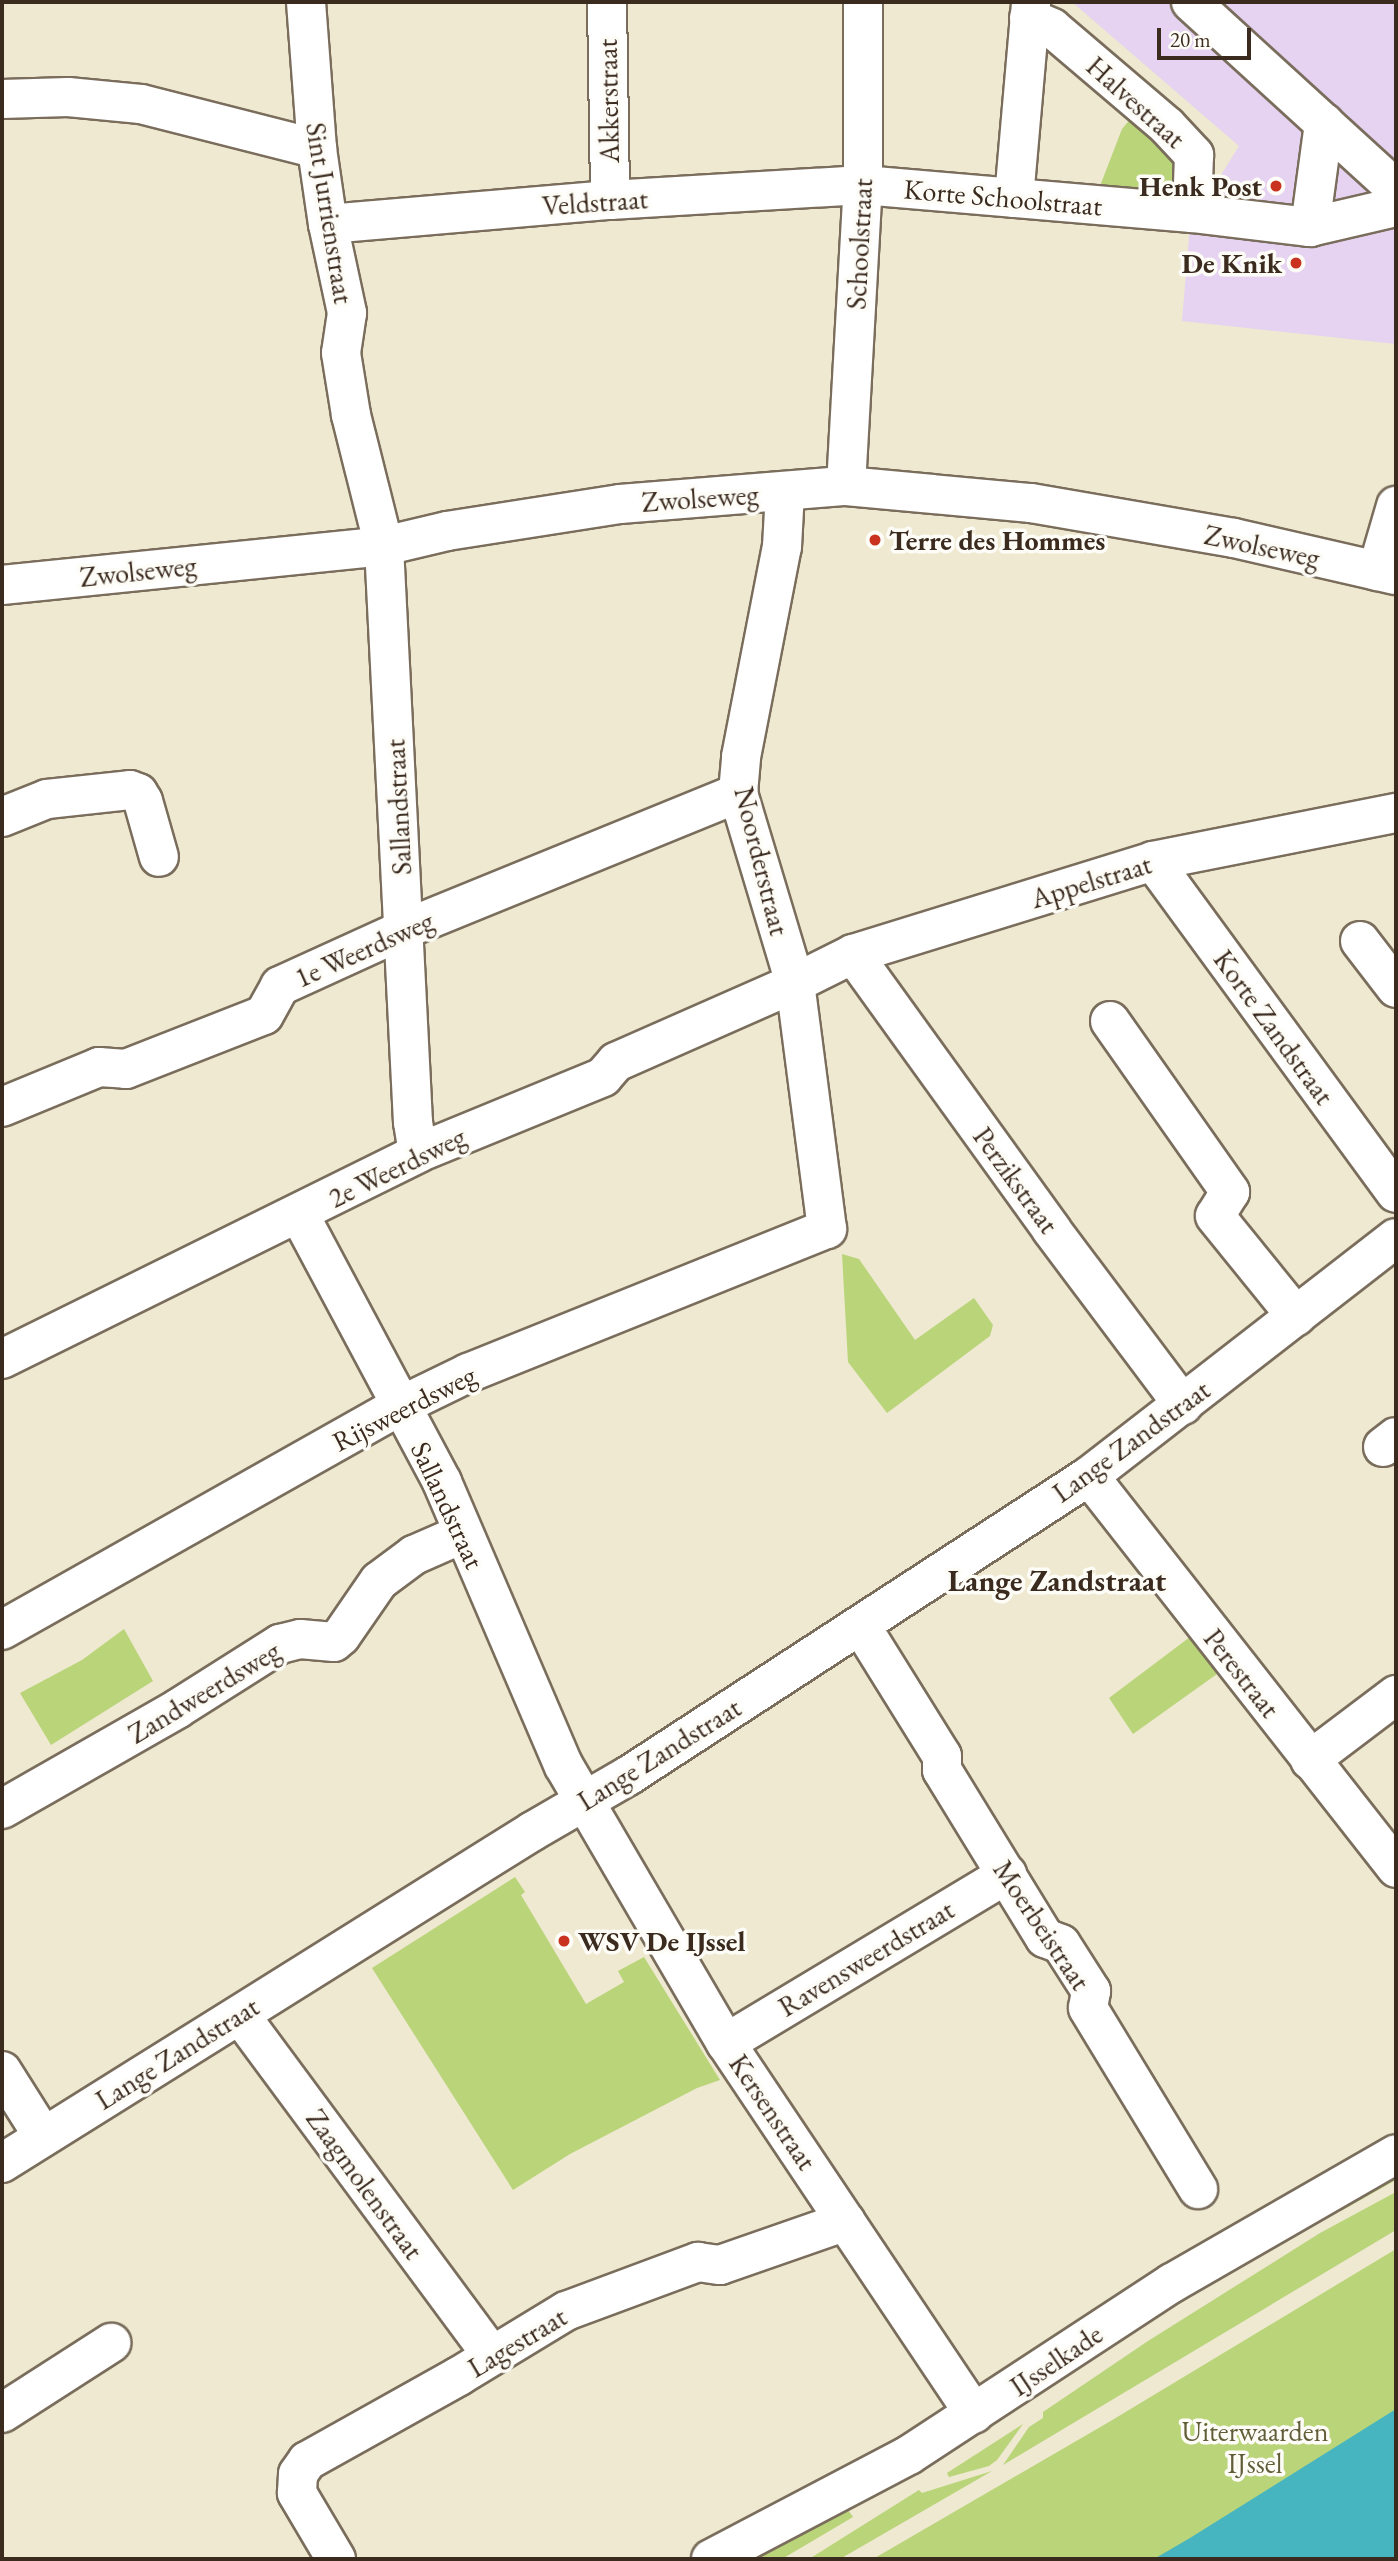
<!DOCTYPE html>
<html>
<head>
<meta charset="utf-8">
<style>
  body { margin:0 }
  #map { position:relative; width:1398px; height:2561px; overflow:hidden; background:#eee9d0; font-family:"EB Garamond",serif }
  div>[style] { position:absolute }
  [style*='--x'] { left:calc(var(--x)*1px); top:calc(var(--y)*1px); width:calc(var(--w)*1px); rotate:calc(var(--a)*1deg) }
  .built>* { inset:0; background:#e5d3f1 }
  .green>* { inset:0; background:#b9d479 }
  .water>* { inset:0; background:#46b5c0 }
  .roads { filter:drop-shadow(2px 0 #7a6d5c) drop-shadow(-2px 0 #7a6d5c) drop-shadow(0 2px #7a6d5c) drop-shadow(0 -2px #7a6d5c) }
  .minor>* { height:38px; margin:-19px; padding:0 19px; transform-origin:19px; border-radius:19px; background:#fff }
  .tertiary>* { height:38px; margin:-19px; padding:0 19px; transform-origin:19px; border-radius:19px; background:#fff }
  .dots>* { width:19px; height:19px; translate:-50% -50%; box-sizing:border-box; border:4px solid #fdfcf7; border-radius:50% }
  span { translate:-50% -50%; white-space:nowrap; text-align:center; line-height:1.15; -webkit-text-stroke:7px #fdfcf7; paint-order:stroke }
  .street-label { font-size:28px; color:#3b2a1e }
  .poi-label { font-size:28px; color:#3b2a1e; font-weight:700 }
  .right { translate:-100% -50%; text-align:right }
  .left { translate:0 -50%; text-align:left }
  .park-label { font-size:28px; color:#615d39 }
  .neighbourhood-label { font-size:30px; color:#3b2a1e; font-weight:700 }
  .frame { position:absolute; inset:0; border:4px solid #3b2a1e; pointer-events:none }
  .scale { position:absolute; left:1157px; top:28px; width:94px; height:32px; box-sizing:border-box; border:4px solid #3b2a1e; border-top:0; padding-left:9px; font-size:21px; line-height:24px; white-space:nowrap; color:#3b2a1e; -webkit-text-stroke:5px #fdfcf7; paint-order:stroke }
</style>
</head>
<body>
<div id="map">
  <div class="built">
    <i style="clip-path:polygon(1072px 2px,1396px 2px,1396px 344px,1182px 321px,1190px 225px,1239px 146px)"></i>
  </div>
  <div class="green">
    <i style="clip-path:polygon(1136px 112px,1184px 154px,1177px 192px,1100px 186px,1122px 129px)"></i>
    <i style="clip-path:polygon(842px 1254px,859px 1259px,915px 1340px,974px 1298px,993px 1325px,990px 1336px,887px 1413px,848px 1362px)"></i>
    <i style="clip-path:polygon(124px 1629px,153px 1681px,51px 1745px,20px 1693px,82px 1660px)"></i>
    <i style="clip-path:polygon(1190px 1637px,1217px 1674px,1133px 1734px,1109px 1698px)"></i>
    <i style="clip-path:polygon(515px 1877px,525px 1892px,521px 1895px,586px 2004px,624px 1982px,618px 1971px,644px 1957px,720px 2080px,697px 2088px,570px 2154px,513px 2190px,372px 1968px)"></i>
    <i style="clip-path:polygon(1396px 2166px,1396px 2180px,1341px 2211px,1335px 2202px)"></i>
    <i style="clip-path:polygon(1396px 2192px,1396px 2230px,1003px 2465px,1029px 2427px,1043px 2418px,1043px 2412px,1148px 2341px,1320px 2233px)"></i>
    <i style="clip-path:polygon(1396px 2249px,1396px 2448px,1211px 2559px,873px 2559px,1109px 2422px)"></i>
    <i style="clip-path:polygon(1023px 2424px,997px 2460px,989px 2466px,949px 2477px,947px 2473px)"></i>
    <i style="clip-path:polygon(992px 2471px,840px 2559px,809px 2559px,919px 2490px,922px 2493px)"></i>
    <i style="clip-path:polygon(848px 2510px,853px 2517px,782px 2559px,736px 2559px)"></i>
  </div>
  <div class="water">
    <i style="clip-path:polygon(1396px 2409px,1396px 2559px,1154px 2559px,1190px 2538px)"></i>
  </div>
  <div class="roads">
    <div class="minor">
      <i style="--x:306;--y:2;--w:147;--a:85.7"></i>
      <i style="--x:317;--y:149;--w:76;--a:81.7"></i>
      <i style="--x:328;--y:224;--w:91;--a:77.9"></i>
      <i style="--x:347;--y:313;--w:40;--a:98.5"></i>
      <i style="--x:341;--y:353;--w:63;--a:80.8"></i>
      <i style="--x:351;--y:415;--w:135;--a:75.9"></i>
      <i style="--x:384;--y:546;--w:577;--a:87.12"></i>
      <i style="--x:413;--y:1122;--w:31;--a:81"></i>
      <i style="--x:607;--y:2;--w:198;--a:89.1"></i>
      <i style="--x:1191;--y:2;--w:277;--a:42.4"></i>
      <i style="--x:1029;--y:18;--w:25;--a:23"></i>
      <i style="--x:1052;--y:28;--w:151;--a:40.4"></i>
      <i style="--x:1167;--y:126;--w:40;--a:47"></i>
      <i style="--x:1194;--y:155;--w:58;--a:92"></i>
      <i style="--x:2;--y:99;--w:66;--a:-1.7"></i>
      <i style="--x:68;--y:97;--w:73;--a:5.5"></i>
      <i style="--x:141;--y:104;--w:182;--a:14.3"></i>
      <i style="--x:1014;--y:198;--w:197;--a:-85"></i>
      <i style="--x:328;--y:224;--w:283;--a:-4.9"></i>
      <i style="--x:610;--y:200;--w:253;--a:-3.4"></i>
      <i style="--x:863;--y:185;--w:330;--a:4.9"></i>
      <i style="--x:1192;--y:213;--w:119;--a:6.8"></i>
      <i style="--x:1310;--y:227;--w:88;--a:-13.1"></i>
      <i style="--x:1310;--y:227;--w:105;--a:-82.3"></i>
      <i style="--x:846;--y:486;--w:301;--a:-86.8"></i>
      <i style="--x:863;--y:185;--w:183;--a:-90"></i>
      <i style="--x:1377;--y:571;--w:68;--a:-73.7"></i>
      <i style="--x:2;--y:585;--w:384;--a:-5.8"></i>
      <i style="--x:384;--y:546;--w:65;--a:-13.4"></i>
      <i style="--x:447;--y:531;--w:175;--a:-8.9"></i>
      <i style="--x:620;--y:504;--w:227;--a:-4.6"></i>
      <i style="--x:846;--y:486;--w:186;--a:5.3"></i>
      <i style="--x:1031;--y:503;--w:206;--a:9.8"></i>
      <i style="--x:1234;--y:538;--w:166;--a:12.9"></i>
      <i style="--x:2;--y:817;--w:48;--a:-21.8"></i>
      <i style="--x:47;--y:799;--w:83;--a:-6.2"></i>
      <i style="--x:130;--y:790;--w:9;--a:21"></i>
      <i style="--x:138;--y:793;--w:9;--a:58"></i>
      <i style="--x:143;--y:801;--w:58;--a:74.1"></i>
      <i style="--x:1153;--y:861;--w:411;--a:53.8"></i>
      <i style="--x:1360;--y:941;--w:59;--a:52.5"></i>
      <i style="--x:853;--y:954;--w:339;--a:54.2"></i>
      <i style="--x:1051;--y:1229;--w:220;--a:53.1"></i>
      <i style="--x:1110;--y:1021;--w:209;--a:54.9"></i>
      <i style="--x:1230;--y:1192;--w:28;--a:122"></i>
      <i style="--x:1215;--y:1216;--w:129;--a:51"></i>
      <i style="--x:2;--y:1107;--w:105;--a:-22.4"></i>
      <i style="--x:99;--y:1067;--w:27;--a:4"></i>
      <i style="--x:126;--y:1069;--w:148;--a:-21.4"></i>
      <i style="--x:264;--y:1015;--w:33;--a:-61"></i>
      <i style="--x:280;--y:986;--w:137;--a:-24.5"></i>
      <i style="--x:405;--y:929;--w:360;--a:-22.2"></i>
      <i style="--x:299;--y:1214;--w:304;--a:61.9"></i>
      <i style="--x:442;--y:1482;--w:309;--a:66.8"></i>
      <i style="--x:564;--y:1766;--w:321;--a:59.7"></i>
      <i style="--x:726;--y:2043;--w:446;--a:56.2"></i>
      <i style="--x:2;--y:1359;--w:464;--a:-26.3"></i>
      <i style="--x:418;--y:1153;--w:200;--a:-22.3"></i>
      <i style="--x:603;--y:1077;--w:20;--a:-49"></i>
      <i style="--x:616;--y:1062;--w:196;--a:-23.8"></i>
      <i style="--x:795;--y:983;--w:65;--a:-26.6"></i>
      <i style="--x:853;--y:954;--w:314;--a:-17.2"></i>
      <i style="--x:1153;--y:861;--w:248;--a:-11.2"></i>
      <i style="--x:1383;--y:1447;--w:16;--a:-38"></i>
      <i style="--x:1089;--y:1476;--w:498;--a:51.9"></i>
      <i style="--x:861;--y:1626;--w:153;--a:58.1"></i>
      <i style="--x:942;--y:1756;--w:14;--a:90"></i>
      <i style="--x:942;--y:1770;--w:197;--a:58.5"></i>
      <i style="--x:1045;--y:1938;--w:17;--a:21"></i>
      <i style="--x:1061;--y:1944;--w:56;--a:57.4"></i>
      <i style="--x:1091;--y:1991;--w:17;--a:100"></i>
      <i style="--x:1088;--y:2008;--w:212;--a:58.7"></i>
      <i style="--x:2;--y:1630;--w:457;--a:-29.4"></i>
      <i style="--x:400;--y:1406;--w:76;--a:-25.9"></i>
      <i style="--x:468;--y:1373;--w:387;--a:-21.9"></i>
      <i style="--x:827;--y:1229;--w:248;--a:-97.4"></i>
      <i style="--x:795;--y:983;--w:198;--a:-106.7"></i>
      <i style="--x:738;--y:793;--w:36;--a:-85"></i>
      <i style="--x:741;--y:757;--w:214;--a:-79"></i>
      <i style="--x:782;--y:547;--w:55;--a:-86.9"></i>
      <i style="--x:1310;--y:1760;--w:108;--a:-37.1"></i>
      <i style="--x:2;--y:1809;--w:202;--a:-29.7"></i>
      <i style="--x:177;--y:1709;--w:122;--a:-32.3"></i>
      <i style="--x:280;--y:1644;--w:21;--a:-14"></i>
      <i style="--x:300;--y:1639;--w:34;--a:5"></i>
      <i style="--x:334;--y:1642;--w:9;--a:-41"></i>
      <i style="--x:341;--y:1636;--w:67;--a:-55.4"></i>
      <i style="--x:379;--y:1581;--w:44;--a:-36.6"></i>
      <i style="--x:414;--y:1555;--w:52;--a:-23.6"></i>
      <i style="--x:240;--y:2015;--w:422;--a:53.5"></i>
      <i style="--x:726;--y:2043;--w:328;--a:-31"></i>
      <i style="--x:2;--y:2071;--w:77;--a:57.8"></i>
      <i style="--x:2;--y:2163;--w:626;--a:-32.02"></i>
      <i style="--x:533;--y:1831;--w:110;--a:-30.1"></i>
      <i style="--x:628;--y:1776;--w:550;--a:-33.05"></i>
      <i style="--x:1089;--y:1476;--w:388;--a:-37.8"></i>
      <i style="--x:2;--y:2413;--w:130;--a:-32.7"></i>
      <i style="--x:336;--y:2559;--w:77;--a:-120.6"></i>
      <i style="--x:297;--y:2493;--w:19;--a:-87"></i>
      <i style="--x:298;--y:2474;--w:16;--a:-55"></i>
      <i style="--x:307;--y:2461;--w:174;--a:-29.2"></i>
      <i style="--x:459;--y:2376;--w:125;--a:-31.3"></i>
      <i style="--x:566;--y:2311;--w:141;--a:-20.4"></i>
      <i style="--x:698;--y:2262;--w:22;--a:8"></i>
      <i style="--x:720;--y:2265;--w:133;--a:-19.2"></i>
    </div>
    <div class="tertiary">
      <i style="--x:711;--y:2559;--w:224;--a:-27.7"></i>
      <i style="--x:909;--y:2455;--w:314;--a:-33.2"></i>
      <i style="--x:1172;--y:2283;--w:258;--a:-29.9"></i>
    </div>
  </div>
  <div class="dots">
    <i style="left:1276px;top:186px;background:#c8321e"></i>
    <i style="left:1296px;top:263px;background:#c8321e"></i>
    <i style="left:875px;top:540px;background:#c8321e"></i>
    <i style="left:564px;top:1941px;background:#c8321e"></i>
  </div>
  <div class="street-label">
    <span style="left:608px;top:101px;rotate:-91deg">Akkerstraat</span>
    <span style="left:1136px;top:102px;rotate:42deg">Halvestraat</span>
    <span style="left:1003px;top:197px;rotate:5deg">Korte Schoolstraat</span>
    <span style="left:595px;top:202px;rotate:-4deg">Veldstraat</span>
    <span style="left:330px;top:213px;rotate:81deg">Sint Jurrienstraat</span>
    <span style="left:859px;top:244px;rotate:-87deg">Schoolstraat</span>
    <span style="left:700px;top:498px;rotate:-4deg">Zwolseweg</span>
    <span style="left:1262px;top:546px;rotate:12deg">Zwolseweg</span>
    <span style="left:138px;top:571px;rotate:-6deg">Zwolseweg</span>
    <span style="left:398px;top:807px;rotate:-93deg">Sallandstraat</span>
    <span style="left:762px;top:861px;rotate:76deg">Noorderstraat</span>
    <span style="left:1091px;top:881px;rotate:-17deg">Appelstraat</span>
    <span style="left:364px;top:949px;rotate:-24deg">1e Weerdsweg</span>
    <span style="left:1274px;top:1027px;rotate:54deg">Korte Zandstraat</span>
    <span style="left:397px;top:1167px;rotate:-26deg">2e Weerdsweg</span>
    <span style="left:1016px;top:1180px;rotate:54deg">Perzikstraat</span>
    <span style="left:404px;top:1408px;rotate:-27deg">Rijsweerdsweg</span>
    <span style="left:1131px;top:1441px;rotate:-36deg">Lange Zandstraat</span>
    <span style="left:448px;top:1505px;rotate:65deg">Sallandstraat</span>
    <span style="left:1242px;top:1673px;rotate:52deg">Perestraat</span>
    <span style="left:204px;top:1692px;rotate:-31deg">Zandweerdsweg</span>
    <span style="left:659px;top:1754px;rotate:-32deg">Lange Zandstraat</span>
    <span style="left:1042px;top:1925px;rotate:56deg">Moerbeistraat</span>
    <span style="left:866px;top:1958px;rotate:-31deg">Ravensweerdstraat</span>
    <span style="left:177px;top:2053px;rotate:-32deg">Lange Zandstraat</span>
    <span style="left:773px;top:2112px;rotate:56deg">Kersenstraat</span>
    <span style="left:365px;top:2184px;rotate:54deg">Zaagmolenstraat</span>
    <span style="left:517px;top:2342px;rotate:-31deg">Lagestraat</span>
    <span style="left:1056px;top:2360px;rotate:-34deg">IJsselkade</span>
  </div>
  <div class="poi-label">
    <span class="right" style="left:1262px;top:186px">Henk Post</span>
    <span class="right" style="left:1282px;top:263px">De Knik</span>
    <span class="left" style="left:889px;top:540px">Terre des Hommes</span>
    <span class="left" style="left:578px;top:1941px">WSV De IJssel</span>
  </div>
  <div class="park-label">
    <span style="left:1255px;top:2447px">Uiterwaarden<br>IJssel</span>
  </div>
  <div class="neighbourhood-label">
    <span style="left:1057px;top:1581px">Lange Zandstraat</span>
  </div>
  <div class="frame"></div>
  <div class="scale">20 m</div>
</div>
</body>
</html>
